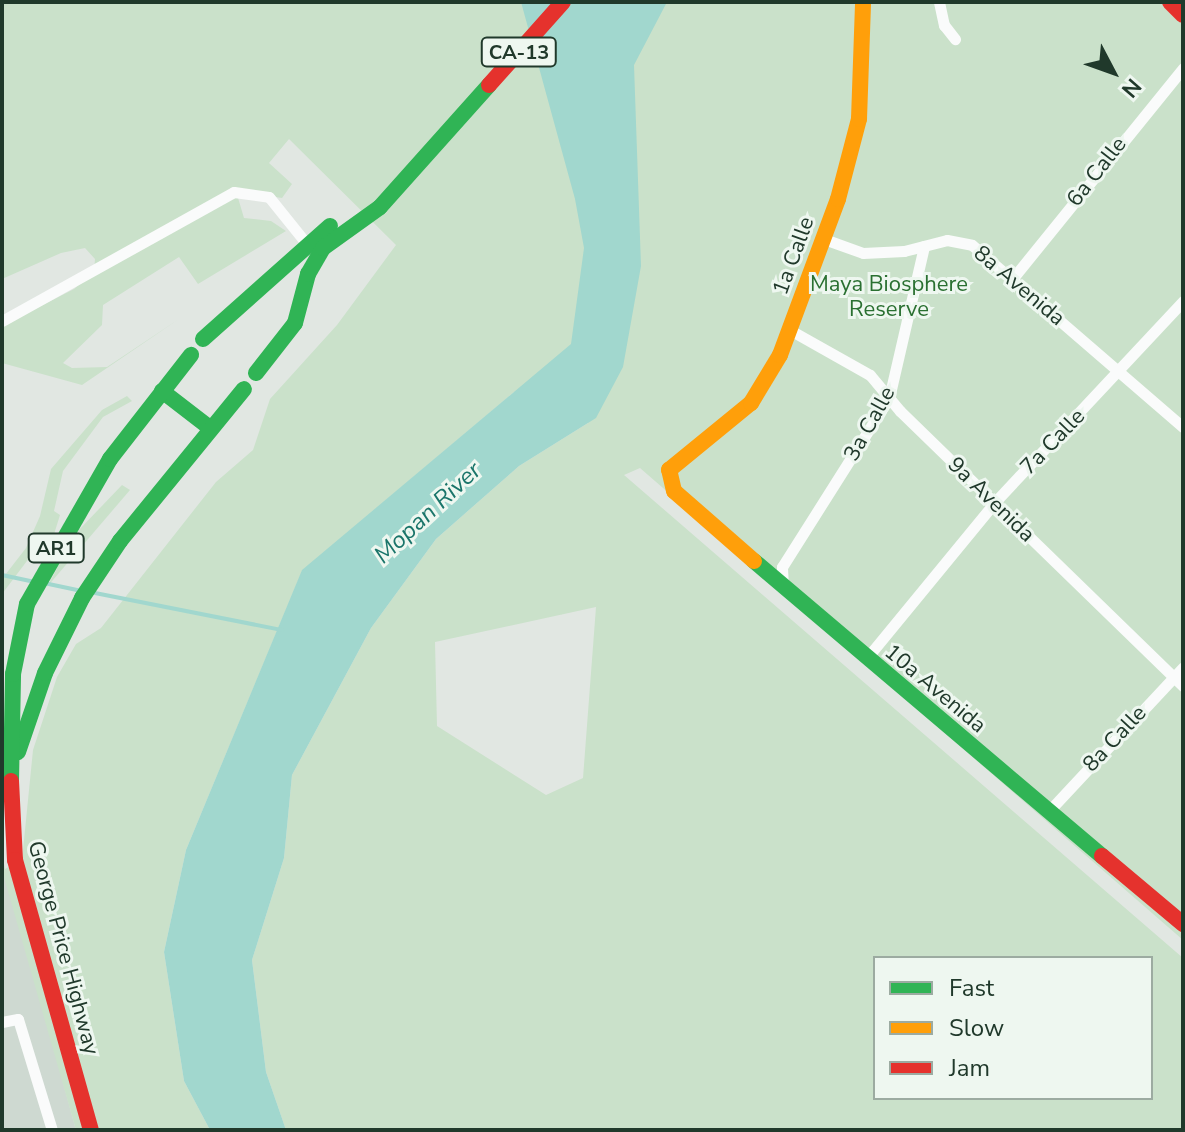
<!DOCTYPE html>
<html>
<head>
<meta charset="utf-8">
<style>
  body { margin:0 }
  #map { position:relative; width:1185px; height:1132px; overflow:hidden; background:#e1e7e2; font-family:"Nunito Sans",sans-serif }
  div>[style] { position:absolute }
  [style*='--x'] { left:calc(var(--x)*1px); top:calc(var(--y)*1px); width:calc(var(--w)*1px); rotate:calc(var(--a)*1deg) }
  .built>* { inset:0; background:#ced9d1 }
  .green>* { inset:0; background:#cae1ca }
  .water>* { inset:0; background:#a1d7ce }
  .stream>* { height:4px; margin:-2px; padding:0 2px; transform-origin:2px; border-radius:2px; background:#a1d7ce }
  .street>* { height:11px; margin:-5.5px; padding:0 5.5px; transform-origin:5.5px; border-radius:5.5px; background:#fafbfb }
  .fast>* { height:16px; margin:-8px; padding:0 8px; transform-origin:8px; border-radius:8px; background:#30b455 }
  .slow>* { height:16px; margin:-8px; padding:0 8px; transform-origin:8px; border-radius:8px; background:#ff9f0a }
  .jam>* { height:16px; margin:-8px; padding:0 8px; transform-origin:8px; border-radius:8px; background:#e5322d }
  span { translate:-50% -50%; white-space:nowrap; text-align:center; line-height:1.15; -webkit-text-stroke:6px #eef7f0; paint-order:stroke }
  .shield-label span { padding:2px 6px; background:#eef7f0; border:2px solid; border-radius:6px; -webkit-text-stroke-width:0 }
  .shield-label { font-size:20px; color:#20392b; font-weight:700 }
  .street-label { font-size:22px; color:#20392b }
  .park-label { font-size:22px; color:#2a7031 }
  .water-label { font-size:24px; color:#1a756a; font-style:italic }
  .frame { position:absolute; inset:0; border:4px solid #20392b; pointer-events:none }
  .legend { position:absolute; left:873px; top:956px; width:280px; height:144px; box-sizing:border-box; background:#eef7f0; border:2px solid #9caba1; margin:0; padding:10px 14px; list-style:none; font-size:24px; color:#20392b }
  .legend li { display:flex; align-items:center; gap:16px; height:40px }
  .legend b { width:40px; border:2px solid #9caba1 }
  .north { position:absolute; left:1073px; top:32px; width:80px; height:80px; -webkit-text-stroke:6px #eef7f0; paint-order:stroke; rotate:131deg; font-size:22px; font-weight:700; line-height:32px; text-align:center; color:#20392b }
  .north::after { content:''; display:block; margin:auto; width:28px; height:36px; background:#20392b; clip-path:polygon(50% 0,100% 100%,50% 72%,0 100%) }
</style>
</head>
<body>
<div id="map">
  <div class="built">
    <i style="clip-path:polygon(2px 870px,5px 870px,76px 1130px,2px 1130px)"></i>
  </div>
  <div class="green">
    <i style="clip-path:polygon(evenodd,2px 2px,1183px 2px,1183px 940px,640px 468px,624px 475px,1183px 958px,1183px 1130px,286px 1130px,266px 1072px,252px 960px,284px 858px,292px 775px,371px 628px,436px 539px,519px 466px,588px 423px,514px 392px,302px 571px,186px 850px,164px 952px,184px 1081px,210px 1130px,76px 1130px,2px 870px,2px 852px,5px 869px,22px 860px,33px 750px,57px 677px,76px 644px,101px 628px,216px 482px,253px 450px,270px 399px,337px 325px,396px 245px,289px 139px,269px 163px,292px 184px,282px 198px,236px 191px,244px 218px,271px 221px,286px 231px,198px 284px,179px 257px,103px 305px,102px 325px,63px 363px,72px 368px,107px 367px,179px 319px,82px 385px,2px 363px,2px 326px,74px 289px,94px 272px,95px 259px,85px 248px,61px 253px,2px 279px,2px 2px,596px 607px,583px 778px,546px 795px,437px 726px,435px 642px,596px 607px,2px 2px,875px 958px,1151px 958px,1151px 1098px,875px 1098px,875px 958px)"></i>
    <i style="clip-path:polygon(127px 396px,132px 401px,103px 417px,63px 471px,54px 511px,60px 515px,51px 544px,39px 545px,2px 594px,2px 579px,26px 548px,40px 516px,51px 469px,102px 410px)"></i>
    <i style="clip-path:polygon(122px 485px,130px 490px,47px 587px,77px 532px)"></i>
  </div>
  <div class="water">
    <i style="clip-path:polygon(521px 2px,667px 2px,634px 65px,641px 266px,623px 367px,596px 418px,519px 466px,436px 539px,371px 628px,292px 775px,284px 858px,252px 960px,266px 1072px,286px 1130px,210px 1130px,184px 1081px,164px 952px,186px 850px,302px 570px,571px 344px,584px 248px,575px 199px)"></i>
  </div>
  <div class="stream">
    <i style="--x:2;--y:575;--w:30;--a:12"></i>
    <i style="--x:44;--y:583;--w:35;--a:12"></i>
    <i style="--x:95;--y:593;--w:191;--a:11.2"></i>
  </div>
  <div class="street">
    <i style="--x:939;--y:2;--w:24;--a:78"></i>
    <i style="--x:944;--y:25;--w:18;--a:52"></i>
    <i style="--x:824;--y:239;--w:41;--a:19.7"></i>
    <i style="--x:863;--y:253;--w:41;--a:-2.8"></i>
    <i style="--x:904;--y:251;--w:44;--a:-14.3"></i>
    <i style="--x:947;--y:240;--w:25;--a:11"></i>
    <i style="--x:972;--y:245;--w:279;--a:40.8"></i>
    <i style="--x:1013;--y:278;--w:270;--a:-51"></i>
    <i style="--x:2;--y:321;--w:265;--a:-29.1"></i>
    <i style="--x:234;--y:192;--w:35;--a:8"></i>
    <i style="--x:269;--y:197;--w:65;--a:51.2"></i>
    <i style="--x:790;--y:330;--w:92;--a:29.4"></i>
    <i style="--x:870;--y:375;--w:47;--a:50.2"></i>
    <i style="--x:900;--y:411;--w:395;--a:44.2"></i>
    <i style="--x:783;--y:587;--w:20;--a:-93"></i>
    <i style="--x:782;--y:567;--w:200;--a:-57.7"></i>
    <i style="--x:889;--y:398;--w:156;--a:-77"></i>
    <i style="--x:866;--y:659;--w:202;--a:-50.6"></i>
    <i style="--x:994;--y:503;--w:277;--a:-46.9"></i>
    <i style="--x:1048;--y:812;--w:198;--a:-47"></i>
    <i style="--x:2;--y:1022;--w:16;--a:-11"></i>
    <i style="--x:18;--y:1019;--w:116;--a:73"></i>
  </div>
  <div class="fast">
    <i style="--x:203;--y:339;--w:170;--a:-41.7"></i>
    <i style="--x:256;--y:373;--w:63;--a:-52"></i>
    <i style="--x:295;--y:323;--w:51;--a:-75.1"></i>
    <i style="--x:308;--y:274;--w:30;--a:-60"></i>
    <i style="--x:323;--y:248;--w:70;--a:-35.7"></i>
    <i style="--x:380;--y:207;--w:164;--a:-48.2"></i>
    <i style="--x:162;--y:391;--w:61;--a:37.6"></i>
    <i style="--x:754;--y:561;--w:456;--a:40.3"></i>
    <i style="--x:18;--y:752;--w:83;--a:-71.1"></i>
    <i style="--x:45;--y:673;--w:84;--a:-63.7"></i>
    <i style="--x:82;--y:598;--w:69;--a:-56.3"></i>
    <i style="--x:120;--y:541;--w:196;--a:-50.8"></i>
    <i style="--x:11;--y:781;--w:107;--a:-88.9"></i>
    <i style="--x:13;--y:674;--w:71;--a:-78.7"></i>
    <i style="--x:27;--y:604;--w:167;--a:-60.2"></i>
    <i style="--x:110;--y:459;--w:132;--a:-52.1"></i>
  </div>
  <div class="slow">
    <i style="--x:754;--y:561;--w:106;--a:-138.8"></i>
    <i style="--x:674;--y:491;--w:22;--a:-103"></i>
    <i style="--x:669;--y:470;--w:106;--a:-39.3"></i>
    <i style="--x:751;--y:403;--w:56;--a:-58.9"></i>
    <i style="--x:780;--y:355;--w:166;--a:-69.6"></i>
    <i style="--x:838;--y:199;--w:83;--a:-75.3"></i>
    <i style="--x:859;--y:119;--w:117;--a:-88"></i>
  </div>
  <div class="jam">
    <i style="--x:1170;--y:2;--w:18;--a:45"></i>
    <i style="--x:489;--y:85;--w:111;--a:-48.3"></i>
    <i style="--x:11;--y:781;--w:79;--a:87.1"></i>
    <i style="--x:15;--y:860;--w:280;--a:74.3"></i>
    <i style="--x:1102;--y:856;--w:106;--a:40"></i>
  </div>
  <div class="shield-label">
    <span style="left:519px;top:52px">CA-13</span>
    <span style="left:56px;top:548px">AR1</span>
  </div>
  <div class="street-label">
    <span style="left:1097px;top:172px;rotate:-52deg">6a Calle</span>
    <span style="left:794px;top:256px;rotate:-70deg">1a Calle</span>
    <span style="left:1019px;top:286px;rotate:40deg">8a Avenida</span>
    <span style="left:870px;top:424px;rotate:-61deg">3a Calle</span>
    <span style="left:1053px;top:442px;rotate:-46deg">7a Calle</span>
    <span style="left:991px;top:500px;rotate:44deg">9a Avenida</span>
    <span style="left:935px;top:689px;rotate:40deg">10a Avenida</span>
    <span style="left:1115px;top:739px;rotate:-47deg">8a Calle</span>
    <span style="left:63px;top:948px;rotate:75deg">George Price Highway</span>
  </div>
  <div class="park-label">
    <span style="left:889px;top:297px">Maya Biosphere<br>Reserve</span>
  </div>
  <div class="water-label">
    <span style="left:428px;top:513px;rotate:-43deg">Mopan River</span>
  </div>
  <div class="frame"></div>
  <ul class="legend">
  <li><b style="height:10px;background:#30b455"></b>Fast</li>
  <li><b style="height:10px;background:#ff9f0a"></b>Slow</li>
  <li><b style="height:10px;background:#e5322d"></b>Jam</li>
  </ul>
  <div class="north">N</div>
</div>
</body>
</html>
